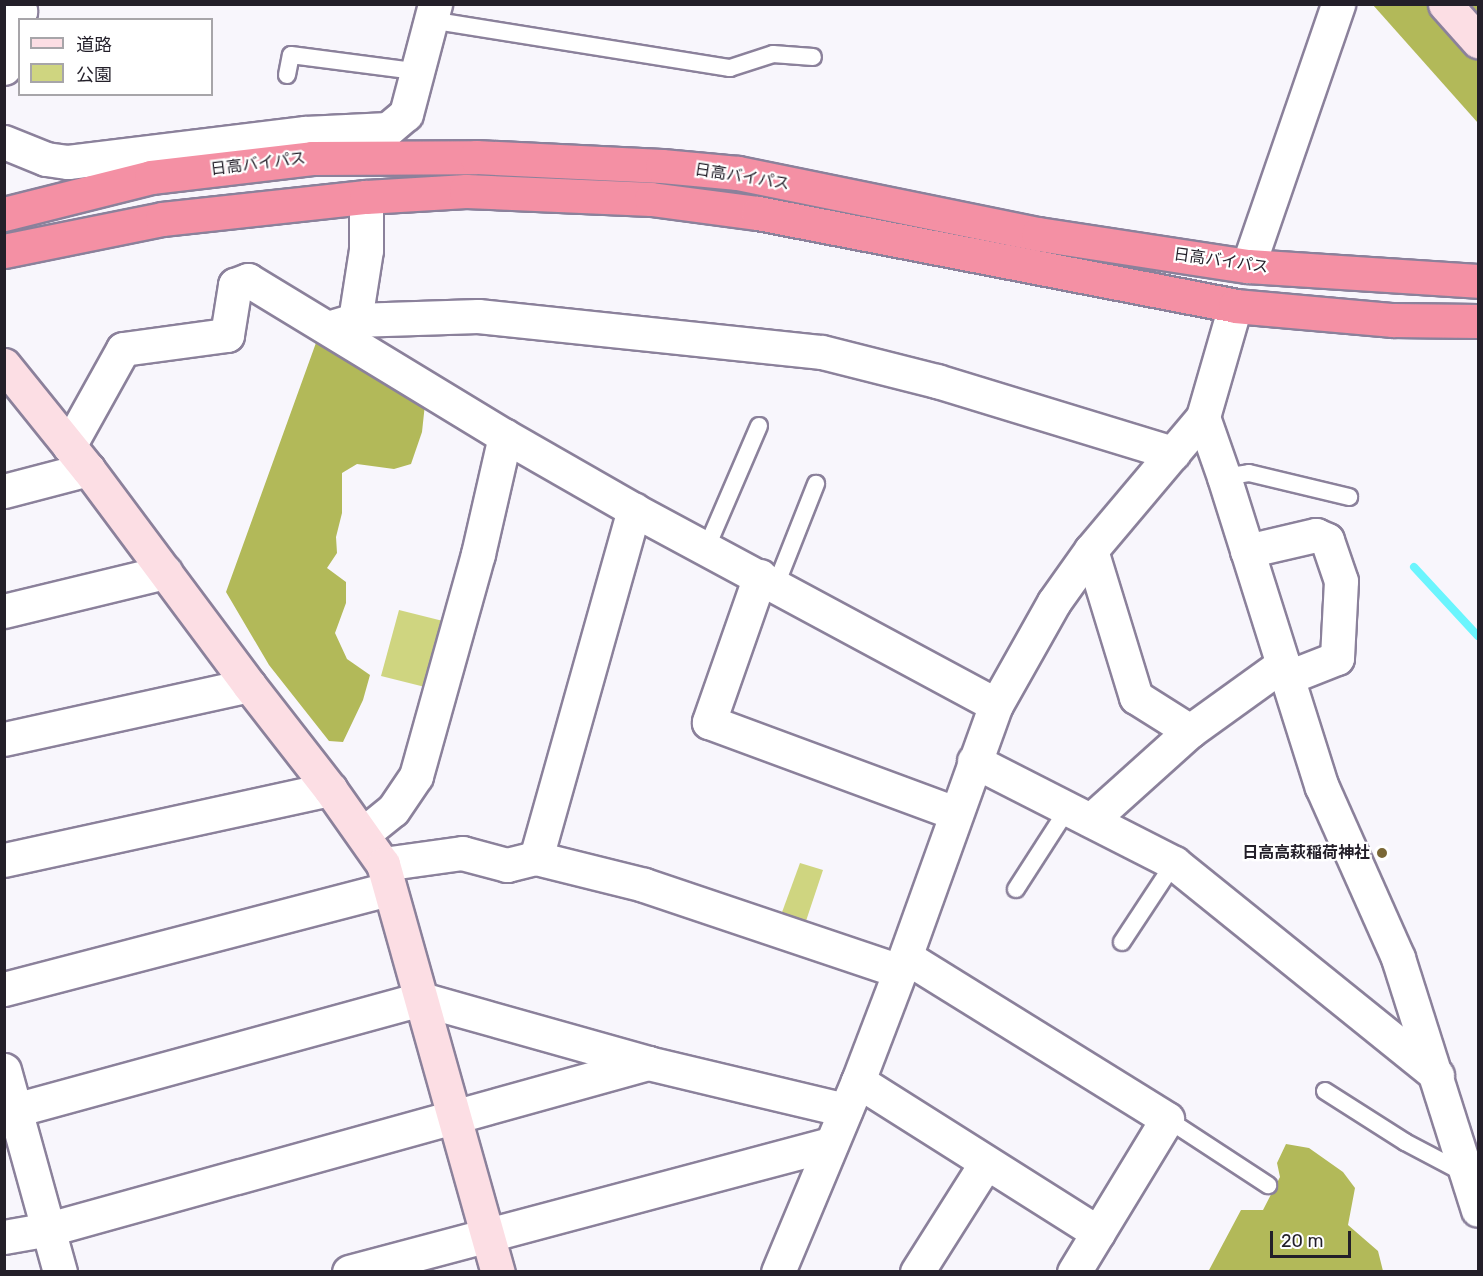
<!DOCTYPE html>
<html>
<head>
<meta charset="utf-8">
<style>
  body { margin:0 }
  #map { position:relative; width:1483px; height:1276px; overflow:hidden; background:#f8f6fc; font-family:Rubik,"Noto Sans JP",sans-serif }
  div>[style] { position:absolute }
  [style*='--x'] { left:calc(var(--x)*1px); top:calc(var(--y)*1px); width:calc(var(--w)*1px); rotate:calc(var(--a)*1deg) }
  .green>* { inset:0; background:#cfd580 }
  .forest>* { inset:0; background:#b2b959 }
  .stream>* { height:8px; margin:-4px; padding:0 4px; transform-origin:4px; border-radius:4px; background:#6bf5fd }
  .roads { filter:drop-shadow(2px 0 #8b819b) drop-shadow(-2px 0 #8b819b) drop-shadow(0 2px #8b819b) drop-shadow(0 -2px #8b819b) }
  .lane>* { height:16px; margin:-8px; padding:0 8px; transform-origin:8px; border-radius:8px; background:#fff }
  .street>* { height:33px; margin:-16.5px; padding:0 16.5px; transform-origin:16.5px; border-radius:16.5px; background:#fff }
  .secondary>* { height:33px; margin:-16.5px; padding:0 16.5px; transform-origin:16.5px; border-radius:16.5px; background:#fcdee4 }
  .highway>* { height:33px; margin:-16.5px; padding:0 16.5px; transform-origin:16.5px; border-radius:16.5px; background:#f490a4 }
  .dots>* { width:16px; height:16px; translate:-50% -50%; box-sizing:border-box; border:3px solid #fff; border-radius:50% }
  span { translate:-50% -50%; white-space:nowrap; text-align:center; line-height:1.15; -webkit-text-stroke:4.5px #fff; paint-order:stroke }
  .street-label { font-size:16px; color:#231f29 }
  .poi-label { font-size:16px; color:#231f29; font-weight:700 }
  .right { translate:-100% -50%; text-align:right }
  .frame { position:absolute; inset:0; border:6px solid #231f29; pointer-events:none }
  .legend { position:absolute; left:18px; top:18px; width:195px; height:78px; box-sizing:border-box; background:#fff; border:2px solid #a7a5a9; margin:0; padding:8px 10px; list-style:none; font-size:18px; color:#231f29 }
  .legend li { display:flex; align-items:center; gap:12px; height:30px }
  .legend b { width:30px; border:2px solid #a7a5a9 }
  .scale { position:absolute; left:1270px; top:1231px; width:81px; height:27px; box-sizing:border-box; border:3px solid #231f29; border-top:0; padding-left:8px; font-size:18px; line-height:21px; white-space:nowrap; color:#231f29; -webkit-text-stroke:4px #fff; paint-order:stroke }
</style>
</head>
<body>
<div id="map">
  <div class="green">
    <i style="clip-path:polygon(399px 610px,447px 622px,429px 688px,381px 676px)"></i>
    <i style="clip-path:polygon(800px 863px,823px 870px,805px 924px,781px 915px)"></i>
  </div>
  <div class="forest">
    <i style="clip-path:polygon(1373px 5px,1478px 5px,1478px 123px)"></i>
    <i style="clip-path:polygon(317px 340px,425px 404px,422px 432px,411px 464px,394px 469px,357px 464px,342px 473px,342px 513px,336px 537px,337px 553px,327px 568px,346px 582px,346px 603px,335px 633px,347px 659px,370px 675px,363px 700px,343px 742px,329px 741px,269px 665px,226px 592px)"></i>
    <i style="clip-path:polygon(1286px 1144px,1309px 1148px,1343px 1172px,1355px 1188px,1348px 1225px,1378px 1251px,1383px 1271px,1208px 1272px,1241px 1210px,1263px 1210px,1280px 1177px,1277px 1163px)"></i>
  </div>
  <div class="stream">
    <i style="--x:1414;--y:567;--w:94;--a:47.2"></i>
  </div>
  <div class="roads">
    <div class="lane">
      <i style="--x:430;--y:20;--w:304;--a:9.1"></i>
      <i style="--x:730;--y:68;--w:45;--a:-18"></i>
      <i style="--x:773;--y:54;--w:40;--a:4.3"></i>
      <i style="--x:287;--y:75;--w:20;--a:-79"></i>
      <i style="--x:291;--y:55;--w:125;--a:7.4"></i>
      <i style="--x:1224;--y:477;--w:25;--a:-9"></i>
      <i style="--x:1249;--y:473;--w:103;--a:13.5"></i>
      <i style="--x:706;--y:549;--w:134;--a:-66.7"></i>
      <i style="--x:776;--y:585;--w:109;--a:-68.4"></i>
      <i style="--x:1016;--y:889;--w:94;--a:-57.2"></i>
      <i style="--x:1122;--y:942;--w:95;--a:-56.6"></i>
      <i style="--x:1325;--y:1091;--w:95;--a:32.5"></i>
      <i style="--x:1405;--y:1142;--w:69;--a:27.7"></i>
      <i style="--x:1167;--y:1119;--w:121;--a:33.2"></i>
    </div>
    <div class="street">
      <i style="--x:4;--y:6;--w:17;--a:17"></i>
      <i style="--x:20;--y:11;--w:59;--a:105.7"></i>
      <i style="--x:4;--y:142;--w:45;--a:22"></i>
      <i style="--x:46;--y:159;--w:22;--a:8"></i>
      <i style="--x:68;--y:162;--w:239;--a:-7"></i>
      <i style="--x:305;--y:133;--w:83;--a:-2.8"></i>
      <i style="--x:388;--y:129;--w:23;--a:-40"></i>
      <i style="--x:406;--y:114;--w:114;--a:-75.2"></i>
      <i style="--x:1248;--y:266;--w:277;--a:-71"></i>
      <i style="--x:1235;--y:306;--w:116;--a:106.1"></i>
      <i style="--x:1203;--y:417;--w:64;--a:70.7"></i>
      <i style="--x:1224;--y:477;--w:325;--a:72.5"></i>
      <i style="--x:1322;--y:787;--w:187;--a:66"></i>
      <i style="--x:1398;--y:958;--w:264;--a:72.4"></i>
      <i style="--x:355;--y:320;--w:123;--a:-1.9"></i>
      <i style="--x:478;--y:316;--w:346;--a:6"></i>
      <i style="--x:822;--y:352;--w:119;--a:14.2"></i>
      <i style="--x:937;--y:381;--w:247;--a:17"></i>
      <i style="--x:334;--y:326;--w:22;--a:-16"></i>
      <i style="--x:355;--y:320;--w:71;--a:-81.1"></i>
      <i style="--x:366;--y:250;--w:53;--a:-90"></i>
      <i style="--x:69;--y:446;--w:111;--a:-60.9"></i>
      <i style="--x:123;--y:349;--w:105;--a:-7.7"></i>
      <i style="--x:227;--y:335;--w:51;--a:-80.9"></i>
      <i style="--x:235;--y:285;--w:14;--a:-21"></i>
      <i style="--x:248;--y:280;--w:301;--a:31.3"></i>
      <i style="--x:505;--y:436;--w:149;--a:29.8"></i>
      <i style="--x:634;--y:510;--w:411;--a:28.3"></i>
      <i style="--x:4;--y:491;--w:87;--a:-14.7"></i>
      <i style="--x:1091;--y:550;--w:154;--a:73"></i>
      <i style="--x:1136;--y:697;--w:64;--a:32.2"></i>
      <i style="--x:1247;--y:551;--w:71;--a:-13.1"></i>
      <i style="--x:1316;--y:535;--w:12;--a:24"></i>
      <i style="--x:1327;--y:540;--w:43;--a:71.1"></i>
      <i style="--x:1341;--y:581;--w:77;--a:93"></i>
      <i style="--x:1337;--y:658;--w:55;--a:158.6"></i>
      <i style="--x:760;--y:576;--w:155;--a:109.3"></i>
      <i style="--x:709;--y:722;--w:262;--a:20.3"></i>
      <i style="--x:4;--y:611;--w:166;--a:-13.6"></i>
      <i style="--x:4;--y:739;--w:251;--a:-12.4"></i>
      <i style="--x:974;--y:761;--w:225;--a:27"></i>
      <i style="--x:1174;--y:863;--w:338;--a:38.9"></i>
      <i style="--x:1091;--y:820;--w:133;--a:-42"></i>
      <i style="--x:1190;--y:731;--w:115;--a:-35.8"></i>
      <i style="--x:363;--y:834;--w:38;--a:-39"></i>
      <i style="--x:393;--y:810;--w:41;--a:-55.9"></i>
      <i style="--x:416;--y:776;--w:230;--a:-74.4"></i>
      <i style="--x:478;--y:554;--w:121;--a:-77.1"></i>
      <i style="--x:536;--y:858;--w:362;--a:-74.3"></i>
      <i style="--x:4;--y:860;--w:334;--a:-12.3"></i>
      <i style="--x:383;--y:864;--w:80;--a:-7.9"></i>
      <i style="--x:462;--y:853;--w:47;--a:14.9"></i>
      <i style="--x:507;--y:865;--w:30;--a:-14"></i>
      <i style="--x:536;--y:858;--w:111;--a:14"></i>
      <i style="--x:644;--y:885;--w:270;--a:18.6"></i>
      <i style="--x:906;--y:957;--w:307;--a:31.8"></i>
      <i style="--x:1167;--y:1119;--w:179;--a:121.3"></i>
      <i style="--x:4;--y:989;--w:398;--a:-14.6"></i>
      <i style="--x:4;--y:1070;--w:210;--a:74.5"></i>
      <i style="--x:858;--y:1081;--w:284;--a:32.3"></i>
      <i style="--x:4;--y:1113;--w:432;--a:-15.3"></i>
      <i style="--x:421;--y:999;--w:236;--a:15.7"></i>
      <i style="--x:648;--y:1063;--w:203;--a:13.4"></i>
      <i style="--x:4;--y:1237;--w:46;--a:-10.1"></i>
      <i style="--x:49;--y:1229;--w:622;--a:-15.49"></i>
      <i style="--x:349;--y:1272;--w:499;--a:-14.9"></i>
      <i style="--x:778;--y:1272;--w:207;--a:-67.3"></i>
      <i style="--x:858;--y:1081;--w:118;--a:-69.1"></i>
      <i style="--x:900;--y:971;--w:283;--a:-70.2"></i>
      <i style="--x:996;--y:705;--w:118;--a:-60.6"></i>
      <i style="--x:1054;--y:602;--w:64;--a:-54.6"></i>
      <i style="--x:1091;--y:550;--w:174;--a:-49.9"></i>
      <i style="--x:917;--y:1272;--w:129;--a:-57.7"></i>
    </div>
    <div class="secondary">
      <i style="--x:1445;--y:4;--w:50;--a:48.3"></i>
      <i style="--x:4;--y:365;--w:134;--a:51.1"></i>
      <i style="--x:88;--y:469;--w:269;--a:53.3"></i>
      <i style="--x:249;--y:685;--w:132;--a:52.1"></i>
      <i style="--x:330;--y:789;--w:92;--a:54.8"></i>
      <i style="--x:383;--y:864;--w:424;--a:74.3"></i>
    </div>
    <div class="highway">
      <i style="--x:4;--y:214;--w:152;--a:-14.1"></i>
      <i style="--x:151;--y:177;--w:162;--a:-6.7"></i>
      <i style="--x:312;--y:158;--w:164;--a:-0.3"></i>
      <i style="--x:476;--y:157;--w:186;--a:2.8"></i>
      <i style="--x:662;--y:166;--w:76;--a:5.3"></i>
      <i style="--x:738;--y:173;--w:306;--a:11.5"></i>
      <i style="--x:1038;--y:234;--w:212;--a:8.7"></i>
      <i style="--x:1248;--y:266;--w:230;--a:3.7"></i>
      <i style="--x:4;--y:251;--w:161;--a:-11.4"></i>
      <i style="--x:162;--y:219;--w:205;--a:-6.2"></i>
      <i style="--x:366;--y:197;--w:100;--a:-3.4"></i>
      <i style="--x:466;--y:191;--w:185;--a:2.5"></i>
      <i style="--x:651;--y:199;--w:108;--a:7.5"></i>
      <i style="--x:758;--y:213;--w:486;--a:11"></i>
      <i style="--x:1235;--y:306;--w:159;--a:5.1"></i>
      <i style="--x:1393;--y:320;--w:85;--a:0.7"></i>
    </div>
  </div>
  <div class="dots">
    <i style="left:1382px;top:853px;background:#7a6736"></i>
  </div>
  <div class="street-label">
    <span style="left:258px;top:164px;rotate:-7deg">日高バイパス</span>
    <span style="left:742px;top:177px;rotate:9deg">日高バイパス</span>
    <span style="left:1221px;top:261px;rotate:8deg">日高バイパス</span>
  </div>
  <div class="poi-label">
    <span class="right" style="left:1370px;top:853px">日高高萩稲荷神社</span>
  </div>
  <div class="frame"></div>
  <ul class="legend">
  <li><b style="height:8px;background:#fcdee4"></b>道路</li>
  <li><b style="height:16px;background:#cfd580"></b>公園</li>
  </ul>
  <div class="scale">20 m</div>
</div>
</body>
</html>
